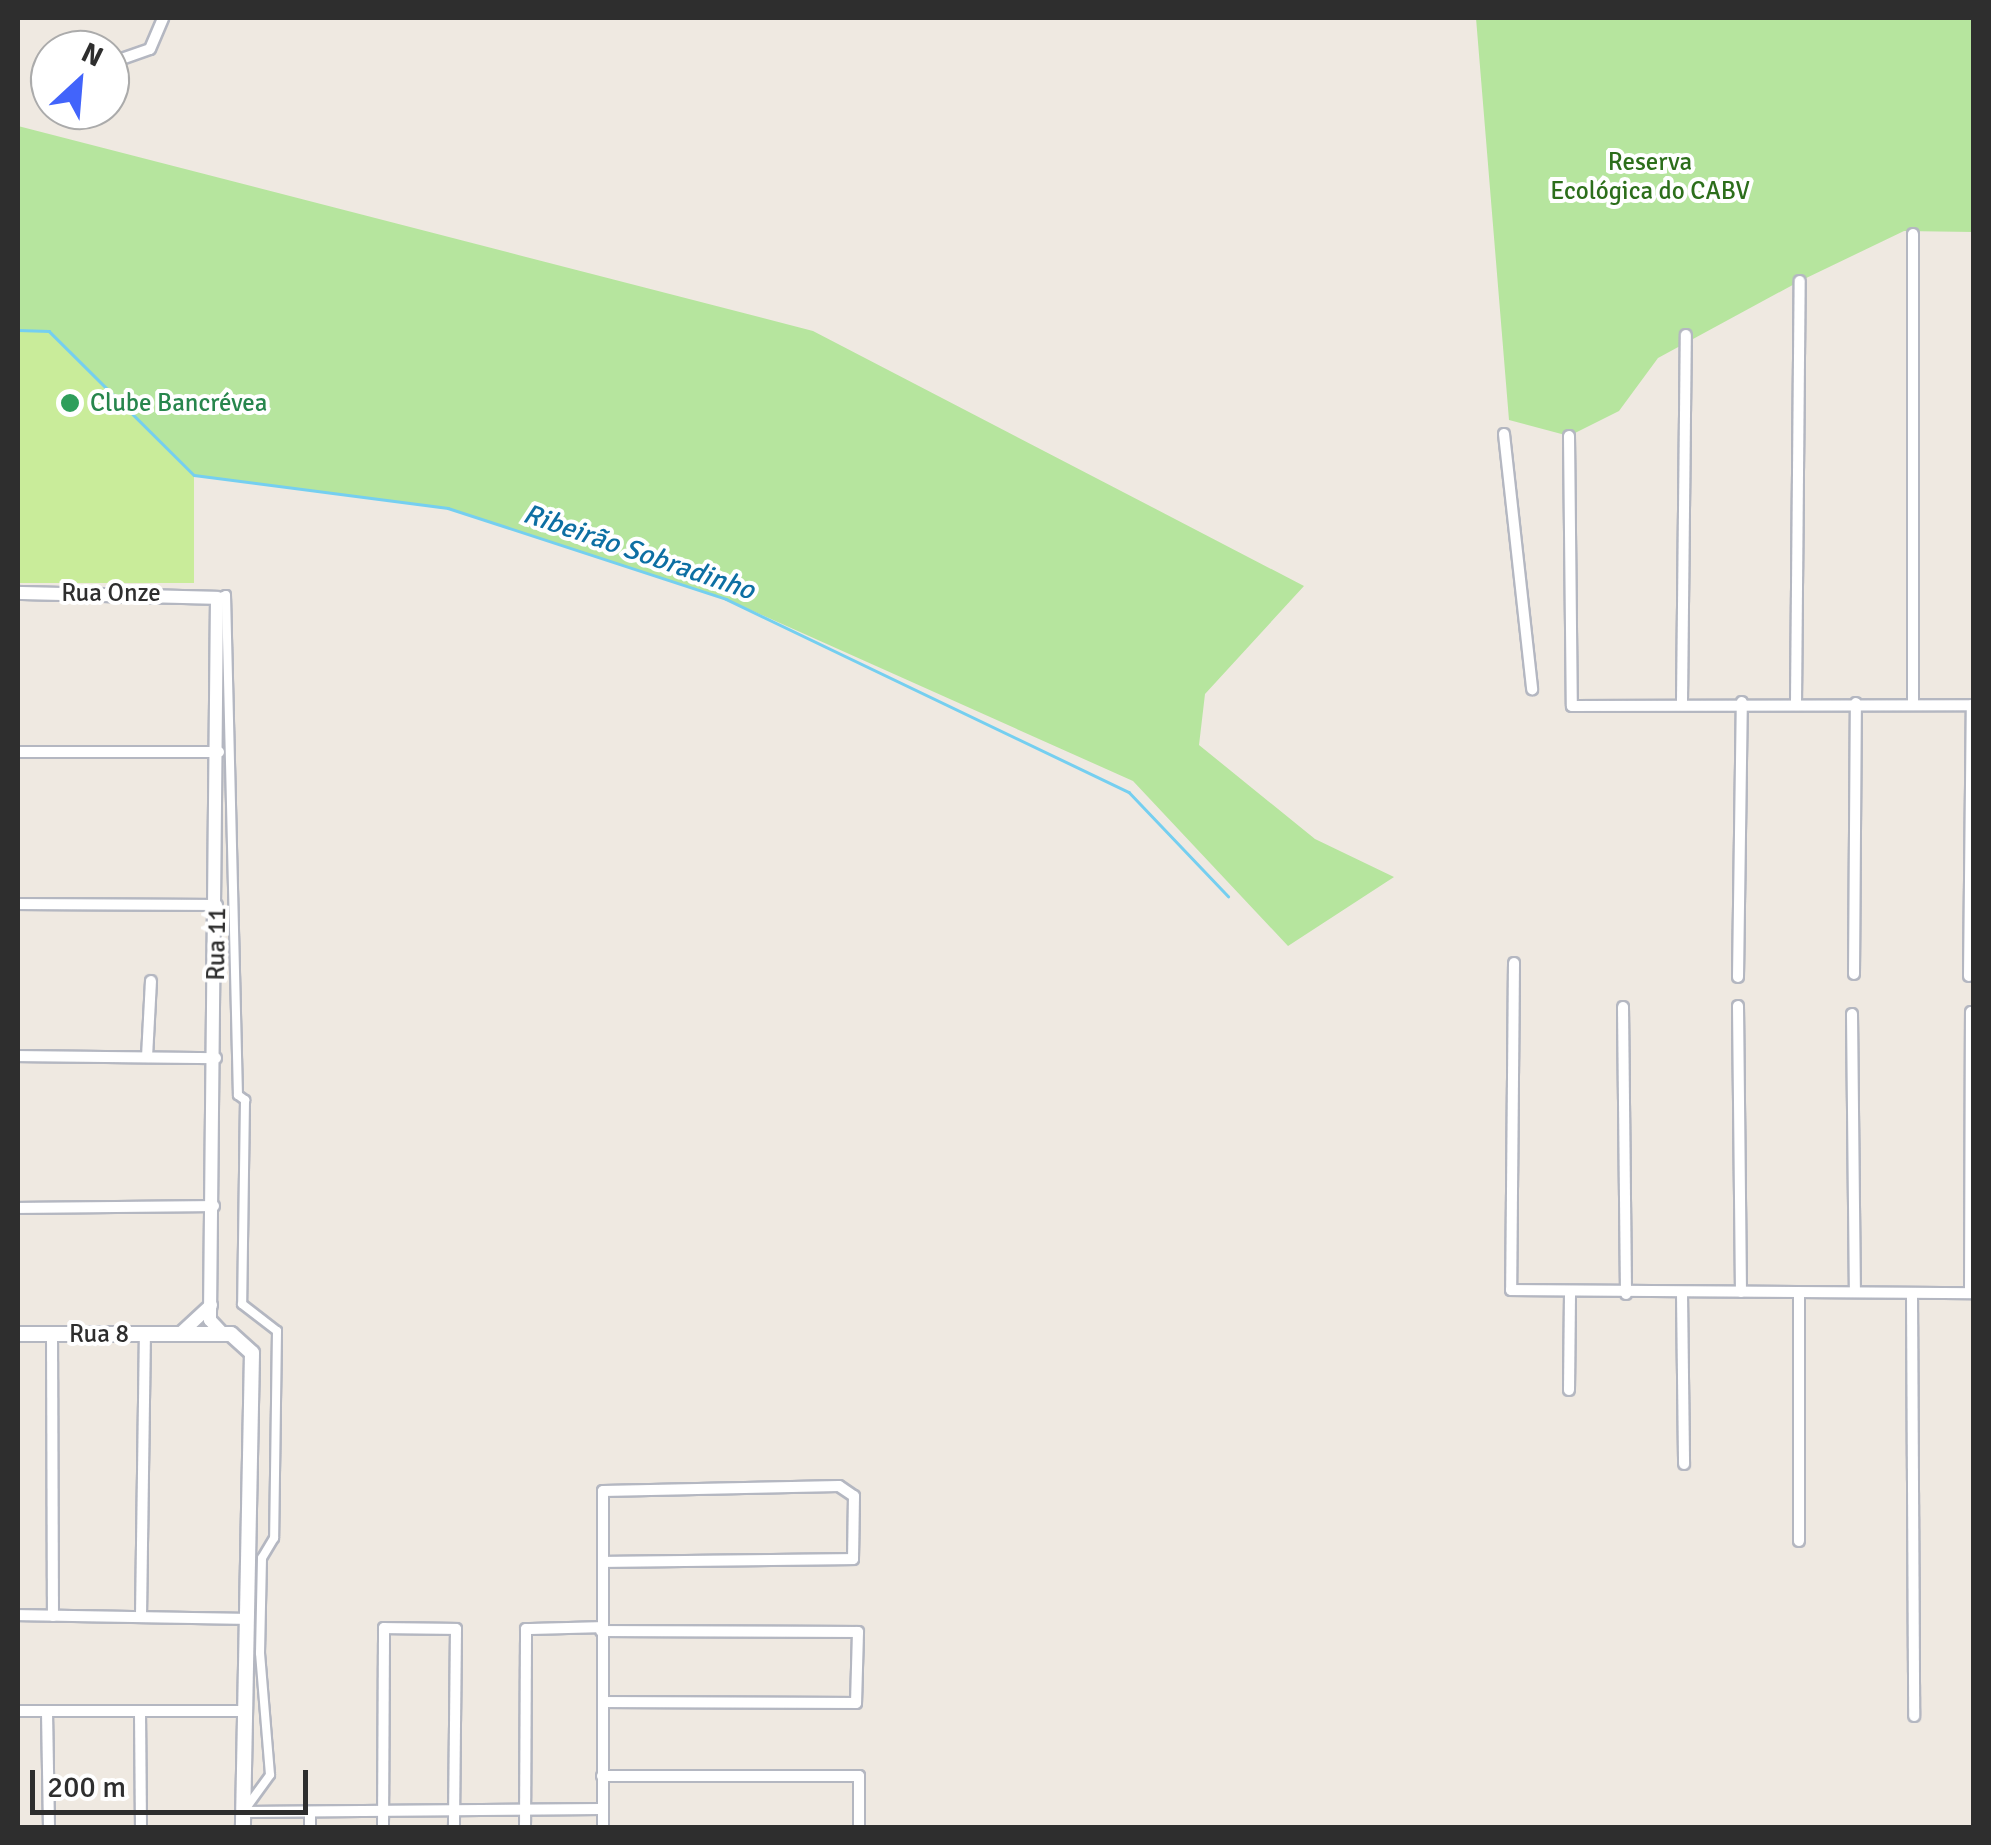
<!DOCTYPE html>
<html>
<head>
<meta charset="utf-8">
<style>
  body { margin:0 }
  #map { position:relative; width:1991px; height:1845px; overflow:hidden; background:#efe9e1; font-family:Signika,sans-serif }
  div>[style] { position:absolute }
  [style*='--x'] { left:calc(var(--x)*1px); top:calc(var(--y)*1px); width:calc(var(--w)*1px); rotate:calc(var(--a)*1deg) }
  .green>* { inset:0; background:#b6e59e }
  .pitch>* { inset:0; background:#c9ec9a }
  .stream>* { height:2.5px; margin:-1.25px; padding:0 1.25px; transform-origin:1.25px; border-radius:1.25px; background:#75cff0 }
  .roads { filter:drop-shadow(2px 0 #b4b7c1) drop-shadow(-2px 0 #b4b7c1) drop-shadow(0 2px #b4b7c1) drop-shadow(0 -2px #b4b7c1) }
  .pedestrian>* { height:8px; margin:-4px; padding:0 4px; transform-origin:4px; border-radius:4px; background:#fff }
  .minor>* { height:10px; margin:-5px; padding:0 5px; transform-origin:5px; border-radius:5px; background:#fff }
  .tertiary>* { height:12px; margin:-6px; padding:0 6px; transform-origin:6px; border-radius:6px; background:#fff }
  .secondary>* { height:14px; margin:-7px; padding:0 7px; transform-origin:7px; border-radius:7px; background:#fff }
  .dots>* { width:28px; height:28px; translate:-50% -50%; box-sizing:border-box; border:5px solid #fff; border-radius:50% }
  span { translate:-50% -50%; white-space:nowrap; text-align:center; line-height:1.15; -webkit-text-stroke:8px #fff; paint-order:stroke }
  .park-label { font-size:25px; color:#2c6e1b }
  .leisure-label { font-size:25px; color:#27864d }
  .left { translate:0 -50%; text-align:left }
  .street-label { font-size:25px; color:#2e2e2e }
  .water-label { font-size:28px; color:#0d6fa3; font-style:italic }
  .frame { position:absolute; inset:0; border:20px solid #2e2e2e; pointer-events:none }
  .north { position:absolute; left:30px; top:30px; width:100px; height:100px; box-sizing:border-box; background:#fff; border:2px solid #ababab; border-radius:50%; rotate:26deg; font-size:28px; font-weight:700; line-height:40px; text-align:center; color:#2e2e2e }
  .north::after { content:''; display:block; margin:auto; width:35px; height:45px; background:#4264fb; clip-path:polygon(50% 0,100% 100%,50% 72%,0 100%) }
  .scale { position:absolute; left:30px; top:1770px; width:278px; height:45px; box-sizing:border-box; border:5px solid #2e2e2e; border-top:0; padding-left:12px; font-size:30px; line-height:35px; white-space:nowrap; color:#2e2e2e; -webkit-text-stroke:8px #fff; paint-order:stroke }
</style>
</head>
<body>
<div id="map">
  <div class="green">
    <i style="clip-path:polygon(1476px 18px,1973px 18px,1973px 232px,1904px 231px,1800px 281px,1658px 358px,1619px 411px,1569px 436px,1509px 420px)"></i>
    <i style="clip-path:polygon(18px 126px,813px 331px,1304px 586px,1205px 694px,1199px 745px,1315px 839px,1394px 877px,1288px 946px,1133px 781px,726px 599px,448px 508px,194px 475px,50px 331px,18px 330px)"></i>
  </div>
  <div class="pitch">
    <i style="clip-path:polygon(18px 330px,49px 331px,194px 475px,194px 583px,18px 583px)"></i>
  </div>
  <div class="stream">
    <i style="--x:18;--y:330;--w:31;--a:2"></i>
    <i style="--x:49;--y:331;--w:204;--a:44.8"></i>
    <i style="--x:194;--y:475;--w:256;--a:7.4"></i>
    <i style="--x:448;--y:508;--w:293;--a:18.1"></i>
    <i style="--x:726;--y:599;--w:447;--a:25.6"></i>
    <i style="--x:1129;--y:792;--w:144;--a:46.4"></i>
  </div>
  <div class="roads">
    <div class="pedestrian">
      <i style="--x:217;--y:598;--w:9;--a:-18"></i>
      <i style="--x:226;--y:595;--w:500;--a:88.63"></i>
      <i style="--x:238;--y:1095;--w:9;--a:36"></i>
      <i style="--x:245;--y:1100;--w:204;--a:90.8"></i>
      <i style="--x:242;--y:1304;--w:44;--a:37.6"></i>
      <i style="--x:277;--y:1331;--w:207;--a:90.8"></i>
      <i style="--x:274;--y:1538;--w:23;--a:121"></i>
      <i style="--x:262;--y:1558;--w:95;--a:91.2"></i>
      <i style="--x:260;--y:1653;--w:122;--a:85.3"></i>
      <i style="--x:270;--y:1775;--w:41;--a:126"></i>
    </div>
    <div class="minor">
      <i style="--x:110;--y:63;--w:42;--a:-19.3"></i>
      <i style="--x:150;--y:49;--w:34;--a:-67"></i>
      <i style="--x:1504;--y:434;--w:257;--a:83.7"></i>
      <i style="--x:1569;--y:436;--w:270;--a:89.4"></i>
      <i style="--x:1572;--y:706;--w:402;--a:-0.1"></i>
      <i style="--x:1682;--y:701;--w:366;--a:-89.4"></i>
      <i style="--x:1796;--y:702;--w:421;--a:-89.5"></i>
      <i style="--x:1913;--y:704;--w:470;--a:-90"></i>
      <i style="--x:18;--y:752;--w:201;--a:0"></i>
      <i style="--x:18;--y:904;--w:199;--a:0.3"></i>
      <i style="--x:1514;--y:963;--w:327;--a:90.5"></i>
      <i style="--x:1511;--y:1290;--w:463;--a:0.4"></i>
      <i style="--x:1854;--y:974;--w:271;--a:-89.6"></i>
      <i style="--x:1969;--y:976;--w:271;--a:-89.4"></i>
      <i style="--x:1738;--y:977;--w:275;--a:-89.2"></i>
      <i style="--x:1738;--y:1006;--w:286;--a:89.4"></i>
      <i style="--x:1623;--y:1007;--w:287;--a:89.4"></i>
      <i style="--x:1852;--y:1014;--w:278;--a:89.4"></i>
      <i style="--x:18;--y:1056;--w:198;--a:0.6"></i>
      <i style="--x:147;--y:1057;--w:76;--a:-87"></i>
      <i style="--x:18;--y:1208;--w:196;--a:-0.6"></i>
      <i style="--x:1970;--y:1293;--w:281;--a:-89.8"></i>
      <i style="--x:1682;--y:1294;--w:170;--a:89.3"></i>
      <i style="--x:1912;--y:1294;--w:422;--a:89.7"></i>
      <i style="--x:52;--y:1334;--w:282;--a:89.8"></i>
      <i style="--x:1569;--y:1390;--w:97;--a:-89.4"></i>
      <i style="--x:1799;--y:1541;--w:247;--a:-90"></i>
      <i style="--x:18;--y:1615;--w:229;--a:1"></i>
      <i style="--x:141;--y:1616;--w:282;--a:-89.2"></i>
      <i style="--x:601;--y:1631;--w:257;--a:0.2"></i>
      <i style="--x:858;--y:1632;--w:71;--a:91.6"></i>
      <i style="--x:856;--y:1703;--w:253;--a:-179.8"></i>
      <i style="--x:18;--y:1711;--w:226;--a:0"></i>
      <i style="--x:47;--y:1712;--w:116;--a:89"></i>
      <i style="--x:140;--y:1712;--w:116;--a:89.5"></i>
      <i style="--x:602;--y:1776;--w:257;--a:0"></i>
      <i style="--x:859;--y:1776;--w:52;--a:90"></i>
      <i style="--x:243;--y:1812;--w:358;--a:-0.5"></i>
      <i style="--x:310;--y:1828;--w:16;--a:-90"></i>
      <i style="--x:383;--y:1828;--w:200;--a:-89.7"></i>
      <i style="--x:384;--y:1628;--w:72;--a:0.8"></i>
      <i style="--x:456;--y:1629;--w:199;--a:90.6"></i>
      <i style="--x:525;--y:1828;--w:199;--a:-89.7"></i>
      <i style="--x:526;--y:1629;--w:75;--a:-1.5"></i>
      <i style="--x:603;--y:1828;--w:337;--a:-90"></i>
      <i style="--x:603;--y:1491;--w:236;--a:-1.2"></i>
      <i style="--x:839;--y:1486;--w:18;--a:34"></i>
      <i style="--x:854;--y:1496;--w:63;--a:90.9"></i>
      <i style="--x:853;--y:1559;--w:250;--a:179.3"></i>
    </div>
    <div class="tertiary">
      <i style="--x:18;--y:593;--w:199;--a:1.4"></i>
      <i style="--x:217;--y:598;--w:722;--a:90.56"></i>
      <i style="--x:210;--y:1320;--w:19;--a:47"></i>
      <i style="--x:181;--y:1333;--w:41;--a:-43"></i>
    </div>
    <div class="secondary">
      <i style="--x:18;--y:1334;--w:213;--a:0"></i>
      <i style="--x:231;--y:1334;--w:28;--a:42"></i>
      <i style="--x:252;--y:1353;--w:475;--a:91.1"></i>
    </div>
  </div>
  <div class="dots">
    <i style="left:70px;top:403px;background:#2e9e5b"></i>
  </div>
  <div class="park-label">
    <span style="left:1650px;top:177px">Reserva<br>Ecológica do CABV</span>
  </div>
  <div class="leisure-label">
    <span class="left" style="left:90px;top:403px">Clube Bancrévea</span>
  </div>
  <div class="street-label">
    <span style="left:111px;top:593px">Rua Onze</span>
    <span style="left:217px;top:944px;rotate:-89deg">Rua 11</span>
    <span style="left:99px;top:1334px">Rua 8</span>
  </div>
  <div class="water-label">
    <span style="left:639px;top:552px;rotate:19deg">Ribeirão Sobradinho</span>
  </div>
  <div class="frame"></div>
  <div class="north">N</div>
  <div class="scale">200 m</div>
</div>
</body>
</html>
